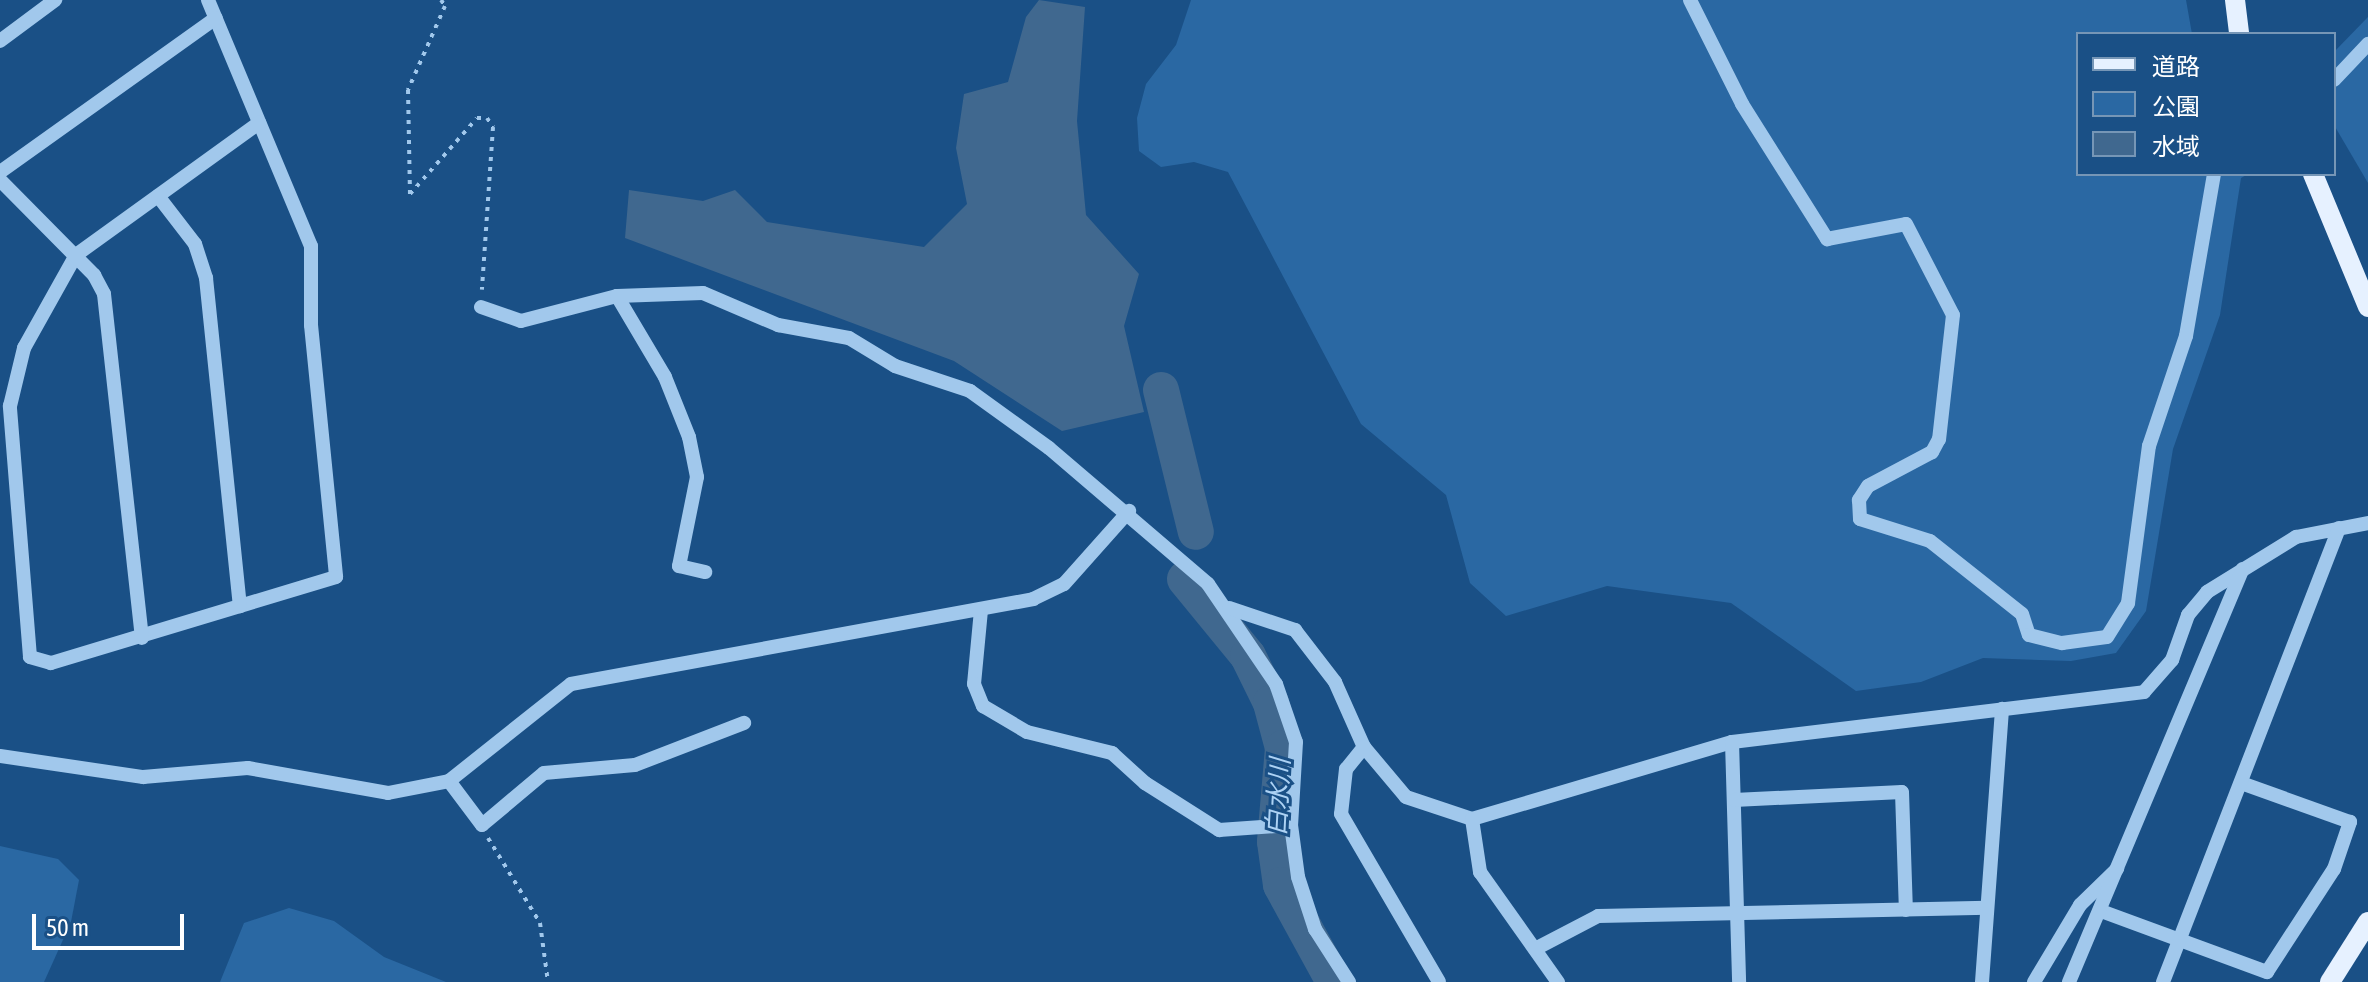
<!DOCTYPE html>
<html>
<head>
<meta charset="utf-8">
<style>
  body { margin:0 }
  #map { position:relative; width:2368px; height:982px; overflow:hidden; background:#1a5086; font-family:"Asap Condensed","Noto Sans JP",sans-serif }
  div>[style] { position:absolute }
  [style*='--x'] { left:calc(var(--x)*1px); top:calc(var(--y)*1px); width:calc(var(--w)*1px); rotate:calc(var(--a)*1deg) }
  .green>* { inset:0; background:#2a68a3 }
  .water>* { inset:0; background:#40688f }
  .river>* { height:36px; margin:-18px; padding:0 18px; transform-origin:18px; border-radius:18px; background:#40688f }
  .path>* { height:4px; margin-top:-2px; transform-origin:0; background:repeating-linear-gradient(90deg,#a1c8ec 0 4px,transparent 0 10px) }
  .minor>* { height:14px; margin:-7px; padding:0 7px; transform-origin:7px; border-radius:7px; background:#a1c8ec }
  .major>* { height:20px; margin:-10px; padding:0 10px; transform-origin:10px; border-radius:10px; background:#e6f1ff }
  span { translate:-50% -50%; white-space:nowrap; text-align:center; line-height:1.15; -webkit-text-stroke:6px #1a5086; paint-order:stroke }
  .water-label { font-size:26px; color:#add2f4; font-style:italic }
  .legend { position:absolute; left:2076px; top:32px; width:260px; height:144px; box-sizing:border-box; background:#1a5086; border:2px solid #7696b6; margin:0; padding:10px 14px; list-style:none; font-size:24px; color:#fff }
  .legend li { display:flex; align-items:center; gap:16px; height:40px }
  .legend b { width:40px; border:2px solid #7696b6 }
  .scale { position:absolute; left:32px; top:914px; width:152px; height:36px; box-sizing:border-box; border:4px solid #fff; border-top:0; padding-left:10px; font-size:24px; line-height:28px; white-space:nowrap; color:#fff; -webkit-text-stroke:6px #1a5086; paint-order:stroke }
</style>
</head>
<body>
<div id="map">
  <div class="green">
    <i style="clip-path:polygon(1191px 0,2186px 0,2192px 34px,2078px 34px,2078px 174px,2248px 174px,2241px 178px,2220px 315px,2173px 449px,2146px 611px,2116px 653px,2071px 661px,1983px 658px,1921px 682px,1856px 691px,1731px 603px,1607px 586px,1506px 616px,1470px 583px,1446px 495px,1361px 424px,1228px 172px,1194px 162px,1161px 167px,1139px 151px,1137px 118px,1146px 84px,1176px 45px)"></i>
    <i style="clip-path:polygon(2368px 17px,2368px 183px,2334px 125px,2334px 52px)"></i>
    <i style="clip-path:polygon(0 846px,58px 859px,79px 880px,71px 922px,44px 982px,0 982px)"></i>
    <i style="clip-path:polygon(289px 908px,334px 921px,384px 957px,446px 982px,220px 982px,244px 923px)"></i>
  </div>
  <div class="water">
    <i style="clip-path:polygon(1039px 0,1085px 7px,1077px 121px,1086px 215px,1139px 274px,1124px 326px,1144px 412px,1062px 431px,954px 361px,625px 238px,629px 190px,703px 201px,735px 190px,767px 222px,924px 247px,967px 204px,956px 148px,964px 94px,1008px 82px,1026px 17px)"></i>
  </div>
  <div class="river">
    <i style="--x:1161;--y:390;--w:146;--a:76.2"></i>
    <i style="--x:1185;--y:579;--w:99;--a:50.7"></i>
    <i style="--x:1248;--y:656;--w:52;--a:63.9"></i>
    <i style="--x:1271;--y:703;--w:47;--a:75.1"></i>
    <i style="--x:1283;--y:748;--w:94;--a:94.9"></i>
    <i style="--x:1275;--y:842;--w:43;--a:82.1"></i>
    <i style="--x:1281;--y:885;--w:111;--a:61.3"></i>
  </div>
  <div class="path">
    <i style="--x:441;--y:0;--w:7;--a:56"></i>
    <i style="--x:445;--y:6;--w:92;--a:113.8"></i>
    <i style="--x:408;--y:90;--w:104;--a:88.9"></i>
    <i style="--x:410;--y:194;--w:101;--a:-48.6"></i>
    <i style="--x:477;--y:118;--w:10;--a:0"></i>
    <i style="--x:487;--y:118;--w:11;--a:56"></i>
    <i style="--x:493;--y:127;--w:163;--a:93.9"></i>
    <i style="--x:488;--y:838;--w:100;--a:58.5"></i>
    <i style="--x:540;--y:923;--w:60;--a:82.3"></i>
  </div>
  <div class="minor">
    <i style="--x:208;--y:0;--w:267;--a:67.3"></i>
    <i style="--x:311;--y:246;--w:79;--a:90"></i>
    <i style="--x:311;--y:325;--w:253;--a:84.3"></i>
    <i style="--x:336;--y:577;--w:298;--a:163.2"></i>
    <i style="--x:51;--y:663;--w:22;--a:-164"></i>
    <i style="--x:30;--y:657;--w:252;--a:-94.6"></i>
    <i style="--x:10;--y:406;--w:60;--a:-76.4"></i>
    <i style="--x:24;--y:348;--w:107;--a:-60.8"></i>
    <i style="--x:76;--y:255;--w:226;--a:-35.8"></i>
    <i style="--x:1690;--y:0;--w:116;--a:63.4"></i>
    <i style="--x:1742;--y:104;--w:160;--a:57.8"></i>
    <i style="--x:1827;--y:239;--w:80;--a:-10.8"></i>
    <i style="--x:1906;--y:224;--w:102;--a:62.7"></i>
    <i style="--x:1953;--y:315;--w:125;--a:96.4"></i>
    <i style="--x:1939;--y:439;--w:15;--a:118"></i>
    <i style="--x:1932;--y:452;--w:72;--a:152"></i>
    <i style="--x:1868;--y:486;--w:17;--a:123"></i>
    <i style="--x:1859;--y:500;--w:19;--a:87"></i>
    <i style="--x:1860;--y:519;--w:73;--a:17.4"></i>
    <i style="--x:1930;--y:541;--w:117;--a:38.4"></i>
    <i style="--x:2022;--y:614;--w:22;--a:72"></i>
    <i style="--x:2029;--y:635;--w:34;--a:14"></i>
    <i style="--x:2062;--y:643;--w:45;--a:-7.6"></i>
    <i style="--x:2107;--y:637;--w:40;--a:-58"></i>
    <i style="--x:2128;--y:603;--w:158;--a:-82.4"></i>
    <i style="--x:2149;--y:446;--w:116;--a:-71.4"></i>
    <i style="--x:2186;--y:336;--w:164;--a:-80.2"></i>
    <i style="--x:0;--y:41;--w:69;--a:-36.7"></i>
    <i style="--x:2334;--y:80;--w:50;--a:-46.6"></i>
    <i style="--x:0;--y:172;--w:265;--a:-35.5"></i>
    <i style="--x:0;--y:180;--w:134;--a:45.3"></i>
    <i style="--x:94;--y:275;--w:21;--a:62"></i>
    <i style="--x:104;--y:294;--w:346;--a:83.7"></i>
    <i style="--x:158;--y:196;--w:61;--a:52.4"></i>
    <i style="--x:195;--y:244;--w:36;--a:72"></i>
    <i style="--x:206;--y:278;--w:330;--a:84.1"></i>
    <i style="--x:617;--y:296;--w:94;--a:59.3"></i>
    <i style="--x:665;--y:377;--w:65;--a:68.2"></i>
    <i style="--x:689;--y:437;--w:41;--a:78.7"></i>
    <i style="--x:697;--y:477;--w:91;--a:101.4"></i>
    <i style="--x:679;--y:566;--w:27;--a:13"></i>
    <i style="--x:481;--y:307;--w:42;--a:19.3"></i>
    <i style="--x:521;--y:321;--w:99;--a:-14.6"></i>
    <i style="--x:617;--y:296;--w:86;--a:-2"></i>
    <i style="--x:703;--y:293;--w:82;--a:23.1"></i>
    <i style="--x:778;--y:325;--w:72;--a:10.4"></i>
    <i style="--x:849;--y:338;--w:54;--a:31.3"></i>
    <i style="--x:895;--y:366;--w:79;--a:18.4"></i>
    <i style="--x:970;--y:391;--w:97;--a:35.8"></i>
    <i style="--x:1049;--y:448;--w:209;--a:40.5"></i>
    <i style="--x:1208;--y:584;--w:121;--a:55.8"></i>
    <i style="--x:1276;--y:684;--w:61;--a:71"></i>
    <i style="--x:1296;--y:742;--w:83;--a:93.4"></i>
    <i style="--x:1291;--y:825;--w:52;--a:82.3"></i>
    <i style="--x:1298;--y:877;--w:55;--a:71.9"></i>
    <i style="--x:1315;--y:929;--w:63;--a:57.3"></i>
    <i style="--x:1229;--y:608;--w:70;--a:18.4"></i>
    <i style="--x:1295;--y:630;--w:66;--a:52.4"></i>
    <i style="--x:1335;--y:682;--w:71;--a:66"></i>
    <i style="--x:1364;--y:747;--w:65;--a:50"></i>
    <i style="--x:1406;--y:797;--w:70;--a:18.4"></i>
    <i style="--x:1472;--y:819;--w:271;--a:-16.5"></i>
    <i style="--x:1732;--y:742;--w:415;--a:-6.9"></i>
    <i style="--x:2144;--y:692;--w:43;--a:-48.8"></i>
    <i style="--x:2172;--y:660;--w:48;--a:-70.4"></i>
    <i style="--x:2188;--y:615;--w:30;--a:-50"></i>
    <i style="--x:2207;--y:592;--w:105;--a:-31.7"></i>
    <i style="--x:2296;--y:537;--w:73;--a:-11"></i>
    <i style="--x:981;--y:610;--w:74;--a:95.4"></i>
    <i style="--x:974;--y:684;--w:24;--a:68"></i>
    <i style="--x:983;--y:706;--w:51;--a:30.6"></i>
    <i style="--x:1027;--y:732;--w:88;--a:13.9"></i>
    <i style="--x:1112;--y:753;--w:45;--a:42.3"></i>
    <i style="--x:1145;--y:783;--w:88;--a:32.4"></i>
    <i style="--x:1219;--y:830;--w:72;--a:-4"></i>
    <i style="--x:1732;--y:742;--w:240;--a:88.3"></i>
    <i style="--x:1364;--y:747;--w:28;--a:129"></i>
    <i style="--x:1346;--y:769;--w:45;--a:96.3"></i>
    <i style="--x:1341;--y:814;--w:194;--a:59.7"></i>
    <i style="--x:0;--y:756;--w:145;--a:8.4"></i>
    <i style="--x:143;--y:777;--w:105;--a:-4.9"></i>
    <i style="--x:248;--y:768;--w:142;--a:10.1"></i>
    <i style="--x:388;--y:793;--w:62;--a:-11.1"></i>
    <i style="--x:449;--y:781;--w:55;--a:53.1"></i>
    <i style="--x:482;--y:825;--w:81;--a:-40"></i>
    <i style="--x:544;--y:773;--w:91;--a:-5"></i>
    <i style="--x:635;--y:765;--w:117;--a:-21.1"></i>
    <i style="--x:449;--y:781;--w:156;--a:-38.5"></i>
    <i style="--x:571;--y:684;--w:470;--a:-10.4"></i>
    <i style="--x:1033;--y:599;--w:34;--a:-26"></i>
    <i style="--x:1064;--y:584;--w:98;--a:-48.3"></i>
    <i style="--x:1734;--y:800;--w:168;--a:-2.7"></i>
    <i style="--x:1902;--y:792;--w:118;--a:88.1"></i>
    <i style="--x:1472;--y:819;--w:54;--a:81.4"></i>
    <i style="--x:1480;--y:872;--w:135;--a:54.7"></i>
    <i style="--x:2101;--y:911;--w:177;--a:20.2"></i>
    <i style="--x:2267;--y:972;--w:123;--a:-57"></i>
    <i style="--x:2334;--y:869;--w:50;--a:-71.2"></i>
    <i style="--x:2350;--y:822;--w:116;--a:-160.3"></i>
    <i style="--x:1535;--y:949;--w:71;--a:-27.6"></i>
    <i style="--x:1598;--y:916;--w:389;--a:-1.2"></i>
    <i style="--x:1982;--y:982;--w:274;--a:-85.8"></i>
    <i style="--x:2034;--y:982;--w:90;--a:-59.1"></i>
    <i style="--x:2080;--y:905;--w:52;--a:-44.2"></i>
    <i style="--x:2069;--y:982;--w:448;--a:-67.2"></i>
    <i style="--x:2163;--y:982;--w:487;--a:-68.8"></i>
  </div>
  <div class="major">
    <i style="--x:2235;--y:0;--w:34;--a:83"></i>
    <i style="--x:2313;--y:174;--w:144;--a:67.5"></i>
    <i style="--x:2330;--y:982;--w:71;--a:-57.7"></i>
  </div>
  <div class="water-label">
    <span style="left:1279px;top:797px;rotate:-87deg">白水川</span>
  </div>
  <ul class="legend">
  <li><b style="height:10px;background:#e6f1ff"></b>道路</li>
  <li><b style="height:22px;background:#2a68a3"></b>公園</li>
  <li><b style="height:22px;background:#40688f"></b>水域</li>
  </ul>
  <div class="scale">50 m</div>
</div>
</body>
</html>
